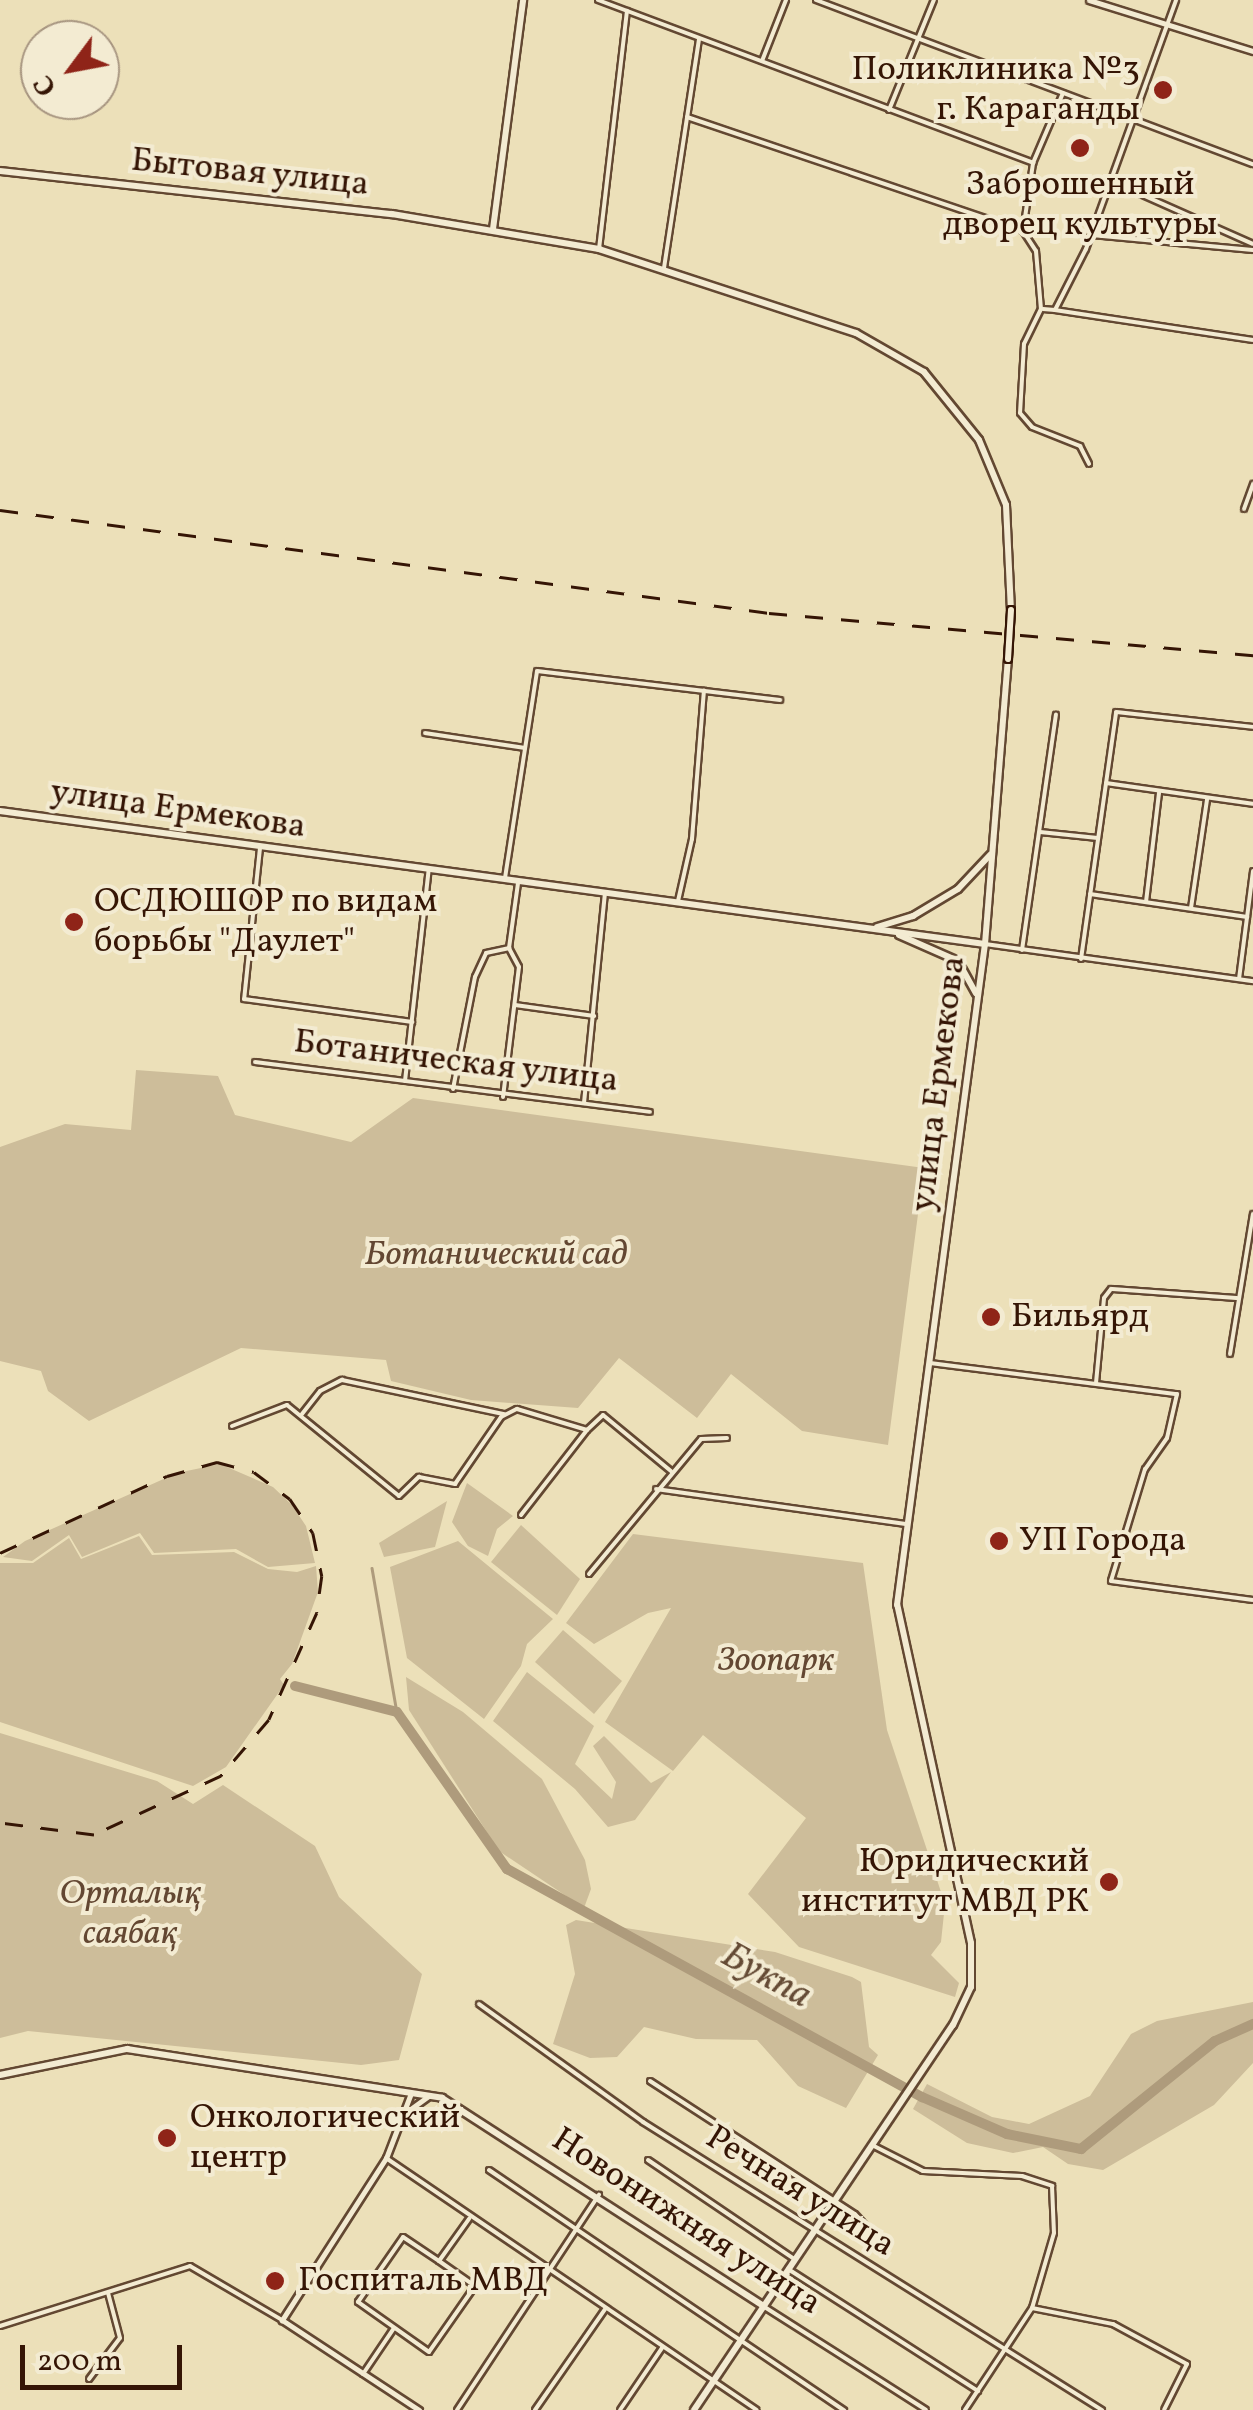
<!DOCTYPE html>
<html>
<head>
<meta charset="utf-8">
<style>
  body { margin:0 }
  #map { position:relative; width:1253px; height:2410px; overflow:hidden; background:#ece0b9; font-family:Vollkorn,serif }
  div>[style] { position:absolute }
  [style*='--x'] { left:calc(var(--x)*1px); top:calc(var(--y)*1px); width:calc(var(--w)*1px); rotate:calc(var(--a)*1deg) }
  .green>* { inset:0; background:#cdbd9a }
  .stream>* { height:2.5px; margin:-1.25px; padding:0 1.25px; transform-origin:1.25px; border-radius:1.25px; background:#ae9b7c }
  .river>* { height:10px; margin:-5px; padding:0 5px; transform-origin:5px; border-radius:5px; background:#ae9b7c }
  .roads { filter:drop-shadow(2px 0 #634832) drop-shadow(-2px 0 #634832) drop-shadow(0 2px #634832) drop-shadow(0 -2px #634832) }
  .minor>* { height:4px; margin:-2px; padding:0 2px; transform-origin:2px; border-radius:2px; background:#f3ebd2 }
  .tertiary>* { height:5px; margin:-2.5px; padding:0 2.5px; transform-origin:2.5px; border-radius:2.5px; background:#f3ebd2 }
  .secondary>* { height:6px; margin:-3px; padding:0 3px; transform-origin:3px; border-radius:3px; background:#f3ebd2 }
  .rail>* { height:2.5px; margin-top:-1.25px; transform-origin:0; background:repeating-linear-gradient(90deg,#351505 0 18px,transparent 0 36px) }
  .bridges { filter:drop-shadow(2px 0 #351505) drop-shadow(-2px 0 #351505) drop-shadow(0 2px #351505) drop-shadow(0 -2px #351505) }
  .secondary-bridge>* { height:6px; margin:-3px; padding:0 3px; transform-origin:3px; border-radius:3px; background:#f3ebd2 }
  .dots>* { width:28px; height:28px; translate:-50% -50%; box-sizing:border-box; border:5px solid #f3ebd2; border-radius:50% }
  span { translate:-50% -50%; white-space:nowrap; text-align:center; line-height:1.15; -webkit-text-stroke:8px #f3ebd2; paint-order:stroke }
  .poi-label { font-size:35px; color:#351505 }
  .right { translate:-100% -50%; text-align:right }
  .left { translate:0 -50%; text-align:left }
  .street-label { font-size:35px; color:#351505 }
  .park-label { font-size:35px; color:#634732; font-style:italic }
  .water-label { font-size:38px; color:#654b35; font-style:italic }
  .north { position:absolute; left:20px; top:20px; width:100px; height:100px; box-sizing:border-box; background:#f3ebd2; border:2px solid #a79580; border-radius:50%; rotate:238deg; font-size:28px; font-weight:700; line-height:40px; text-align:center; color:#351505 }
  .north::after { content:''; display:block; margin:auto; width:35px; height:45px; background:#8f2418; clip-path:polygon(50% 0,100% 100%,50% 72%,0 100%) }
  .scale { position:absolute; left:20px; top:2345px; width:162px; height:45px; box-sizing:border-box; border:5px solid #351505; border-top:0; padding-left:12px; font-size:30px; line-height:35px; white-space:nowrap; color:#351505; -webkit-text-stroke:8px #f3ebd2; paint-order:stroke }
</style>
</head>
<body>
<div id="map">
  <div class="green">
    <i style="clip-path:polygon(136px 1070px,218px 1076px,235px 1115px,351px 1142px,413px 1098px,924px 1168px,888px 1445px,802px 1431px,731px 1374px,697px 1418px,619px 1358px,578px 1408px,471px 1400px,391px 1381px,386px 1360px,241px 1348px,89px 1421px,48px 1391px,41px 1371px,0 1361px,0 1147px,65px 1124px,131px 1130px)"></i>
    <i style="clip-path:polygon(220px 1464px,273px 1487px,292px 1505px,306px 1526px,315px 1563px,268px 1567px,236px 1549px,154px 1553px,140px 1533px,82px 1557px,69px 1535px,32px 1561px,3px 1557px,25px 1541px,177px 1473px)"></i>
    <i style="clip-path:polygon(467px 1483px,513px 1516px,497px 1529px,488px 1556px,468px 1546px,452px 1522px)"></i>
    <i style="clip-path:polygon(447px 1501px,435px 1547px,384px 1557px,379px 1543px)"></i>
    <i style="clip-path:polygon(521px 1525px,580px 1579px,557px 1615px,491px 1562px)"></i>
    <i style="clip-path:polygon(633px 1534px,863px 1563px,887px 1730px,945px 1904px,941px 1942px,931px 1955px,959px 1983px,955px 1997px,799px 1947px,748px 1894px,806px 1818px,703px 1735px,673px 1771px,605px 1722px,671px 1608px,648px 1613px,594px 1644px,566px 1623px)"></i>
    <i style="clip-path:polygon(139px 1536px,152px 1555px,234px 1552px,268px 1569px,297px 1572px,316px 1566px,318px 1592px,292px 1664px,280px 1679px,284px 1685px,226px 1767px,193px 1786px,0 1722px,0 1563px,33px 1563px,69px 1538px,81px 1559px)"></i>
    <i style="clip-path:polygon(458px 1541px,553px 1619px,527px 1644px,521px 1666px,484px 1719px,407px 1658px,390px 1567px)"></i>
    <i style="clip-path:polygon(563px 1630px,622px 1681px,594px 1714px,535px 1662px)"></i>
    <i style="clip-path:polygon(527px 1672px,594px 1726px,575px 1764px,612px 1799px,616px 1782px,593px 1746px,604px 1736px,651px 1783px,671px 1772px,635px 1820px,608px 1827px,575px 1789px,493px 1721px)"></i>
    <i style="clip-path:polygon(406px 1677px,463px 1712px,542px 1779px,585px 1860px,591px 1889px,584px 1908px,499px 1851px,409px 1710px)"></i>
    <i style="clip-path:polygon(0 1733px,157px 1781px,193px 1804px,223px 1785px,315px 1846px,339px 1897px,422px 1974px,399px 2060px,361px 2065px,28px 2031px,0 2038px)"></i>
    <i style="clip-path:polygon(576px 1920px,775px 1952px,852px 1977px,861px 1982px,869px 2047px,878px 2055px,846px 2108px,798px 2086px,757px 2040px,696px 2039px,644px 2027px,617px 2057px,590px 2058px,553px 2044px,575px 1974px,566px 1925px)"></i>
    <i style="clip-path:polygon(1253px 2002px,1253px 2063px,1214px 2105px,1103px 2170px,1068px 2164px,1043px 2147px,1013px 2153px,967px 2143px,913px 2109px,927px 2084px,992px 2117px,1029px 2124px,1090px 2096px,1131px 2034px,1157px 2021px)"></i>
  </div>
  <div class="stream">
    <i style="--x:372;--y:1568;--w:146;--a:80.2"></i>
  </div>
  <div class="river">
    <i style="--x:295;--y:1686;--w:105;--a:14.3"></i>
    <i style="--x:397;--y:1712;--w:192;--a:55"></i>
    <i style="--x:507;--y:1869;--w:474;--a:28.8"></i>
    <i style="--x:922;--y:2097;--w:93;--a:23.5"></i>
    <i style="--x:1007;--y:2134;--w:76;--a:11.5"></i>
    <i style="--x:1081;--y:2149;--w:172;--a:-38.9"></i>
    <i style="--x:1215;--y:2041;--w:42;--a:-24.1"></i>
  </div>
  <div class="roads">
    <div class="minor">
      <i style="--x:598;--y:0;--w:465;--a:20.5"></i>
      <i style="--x:816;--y:0;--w:467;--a:20.6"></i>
      <i style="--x:762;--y:61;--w:66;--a:-68.5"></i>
      <i style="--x:889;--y:110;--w:119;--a:-67.8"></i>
      <i style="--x:687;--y:117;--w:355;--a:18.7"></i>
      <i style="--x:1023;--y:231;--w:24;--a:57"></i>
      <i style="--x:1036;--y:251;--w:58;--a:85.1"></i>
      <i style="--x:1041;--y:309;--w:39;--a:116"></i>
      <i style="--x:1024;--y:344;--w:69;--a:93.3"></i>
      <i style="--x:1020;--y:413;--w:18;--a:49"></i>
      <i style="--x:1032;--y:427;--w:52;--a:21.6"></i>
      <i style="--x:1080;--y:446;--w:20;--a:63"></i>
      <i style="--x:1111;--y:181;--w:155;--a:23.9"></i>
      <i style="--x:1023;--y:231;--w:69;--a:-81.6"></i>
      <i style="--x:1033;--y:163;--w:76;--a:-66.8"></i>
      <i style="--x:1091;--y:235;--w:163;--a:5.3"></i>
      <i style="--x:599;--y:249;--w:240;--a:-83.3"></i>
      <i style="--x:664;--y:268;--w:231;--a:-81.3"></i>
      <i style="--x:1043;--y:309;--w:12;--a:5"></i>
      <i style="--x:1055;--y:310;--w:68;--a:-63.1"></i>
      <i style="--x:1086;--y:249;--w:265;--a:-70.1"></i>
      <i style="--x:1055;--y:310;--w:200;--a:8.6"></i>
      <i style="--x:1244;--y:509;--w:27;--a:-70"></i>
      <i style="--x:425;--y:733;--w:101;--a:8.5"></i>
      <i style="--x:1106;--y:783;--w:148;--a:8.1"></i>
      <i style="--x:1040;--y:832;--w:58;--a:5.9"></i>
      <i style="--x:260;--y:848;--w:152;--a:96"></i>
      <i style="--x:244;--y:999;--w:170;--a:7.8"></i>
      <i style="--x:505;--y:878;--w:209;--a:-81.2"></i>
      <i style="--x:537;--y:671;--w:245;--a:6.8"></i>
      <i style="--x:1090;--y:894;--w:159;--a:8.3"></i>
      <i style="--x:678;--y:901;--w:64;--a:-77.3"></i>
      <i style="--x:692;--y:839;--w:149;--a:-85.4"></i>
      <i style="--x:1146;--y:902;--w:110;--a:-83.2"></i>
      <i style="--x:1191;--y:908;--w:110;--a:-81.6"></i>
      <i style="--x:985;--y:944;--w:271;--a:7.9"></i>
      <i style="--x:1022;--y:950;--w:238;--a:-81.8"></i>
      <i style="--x:1081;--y:959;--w:249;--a:-81.9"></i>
      <i style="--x:1116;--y:712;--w:138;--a:6.2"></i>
      <i style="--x:1239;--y:979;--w:109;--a:-82.6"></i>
      <i style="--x:515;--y:1005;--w:80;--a:7.9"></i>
      <i style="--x:255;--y:1062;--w:398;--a:7.2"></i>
      <i style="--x:405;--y:1081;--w:214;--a:-83.6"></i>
      <i style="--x:453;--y:1089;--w:114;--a:-78.9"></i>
      <i style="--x:475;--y:977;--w:26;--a:-65"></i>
      <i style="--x:486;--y:953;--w:24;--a:-12"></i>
      <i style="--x:509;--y:948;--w:66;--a:-82.1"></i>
      <i style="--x:503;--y:1097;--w:131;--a:-83"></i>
      <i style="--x:519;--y:967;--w:21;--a:-118"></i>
      <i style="--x:584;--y:1103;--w:210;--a:-84.3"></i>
      <i style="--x:1230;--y:1354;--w:142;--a:-80.7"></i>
      <i style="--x:930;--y:1363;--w:249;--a:7.2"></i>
      <i style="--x:1177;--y:1394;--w:45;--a:102.8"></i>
      <i style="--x:1167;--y:1438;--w:38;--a:125"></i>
      <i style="--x:1145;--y:1469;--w:117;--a:106.9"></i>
      <i style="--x:1111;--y:1581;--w:143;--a:7.6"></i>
      <i style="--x:1096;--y:1383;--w:85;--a:-84.6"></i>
      <i style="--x:1104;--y:1298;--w:11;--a:-52"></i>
      <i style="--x:1111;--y:1289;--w:127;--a:4.1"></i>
      <i style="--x:302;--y:1414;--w:29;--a:-52"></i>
      <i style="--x:320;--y:1391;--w:25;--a:-27"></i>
      <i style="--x:342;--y:1380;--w:166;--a:11.9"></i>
      <i style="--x:232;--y:1426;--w:59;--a:-20.9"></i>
      <i style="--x:287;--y:1405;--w:144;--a:39.1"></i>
      <i style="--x:399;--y:1496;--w:28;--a:-44"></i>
      <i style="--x:419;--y:1477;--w:37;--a:11"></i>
      <i style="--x:455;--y:1484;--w:81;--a:-55.5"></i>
      <i style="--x:501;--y:1417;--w:18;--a:-27"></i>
      <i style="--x:517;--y:1409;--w:73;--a:16.7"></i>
      <i style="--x:587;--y:1430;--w:22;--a:-43"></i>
      <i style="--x:603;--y:1415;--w:88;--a:39.5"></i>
      <i style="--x:656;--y:1489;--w:252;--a:8"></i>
      <i style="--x:521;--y:1515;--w:108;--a:-52.2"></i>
      <i style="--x:589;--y:1574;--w:175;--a:-50.3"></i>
      <i style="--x:701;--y:1439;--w:26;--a:-2"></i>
      <i style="--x:479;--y:2004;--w:202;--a:35.7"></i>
      <i style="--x:643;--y:2122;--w:542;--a:32.11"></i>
      <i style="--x:650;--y:2081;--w:244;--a:33"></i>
      <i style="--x:855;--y:2214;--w:28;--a:48"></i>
      <i style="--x:872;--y:2145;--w:57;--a:27"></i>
      <i style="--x:923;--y:2171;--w:99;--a:2.9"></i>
      <i style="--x:1022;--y:2176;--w:32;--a:18"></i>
      <i style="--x:1052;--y:2186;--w:47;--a:87.6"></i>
      <i style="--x:1054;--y:2233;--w:78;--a:106.3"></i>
      <i style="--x:1032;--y:2308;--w:122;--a:123.3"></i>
      <i style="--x:386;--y:2158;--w:448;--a:34.2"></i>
      <i style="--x:648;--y:2160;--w:175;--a:34.1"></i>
      <i style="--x:489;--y:2170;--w:429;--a:34.1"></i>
      <i style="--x:439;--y:2261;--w:44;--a:34.8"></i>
      <i style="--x:475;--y:2286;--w:80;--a:124.9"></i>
      <i style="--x:429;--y:2352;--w:87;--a:-144.8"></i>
      <i style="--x:358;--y:2302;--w:79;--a:-55.3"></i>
      <i style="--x:403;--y:2237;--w:43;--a:33.7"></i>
      <i style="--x:439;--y:2261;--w:52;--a:-54.5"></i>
      <i style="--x:788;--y:2269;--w:226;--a:32.7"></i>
      <i style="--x:763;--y:2306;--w:193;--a:32.5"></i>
      <i style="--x:1032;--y:2308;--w:83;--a:11.2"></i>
      <i style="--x:1113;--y:2324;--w:84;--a:28.4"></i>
      <i style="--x:1187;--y:2364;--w:51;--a:116.6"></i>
      <i style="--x:0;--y:2326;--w:199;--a:-17.5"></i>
      <i style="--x:190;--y:2266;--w:107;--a:30.4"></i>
      <i style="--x:363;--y:2374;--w:55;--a:-56"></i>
      <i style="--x:89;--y:2379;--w:51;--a:-52.9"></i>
      <i style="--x:120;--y:2338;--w:47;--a:-104.9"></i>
      <i style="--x:457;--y:2410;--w:258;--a:-56.6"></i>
      <i style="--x:535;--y:2410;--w:124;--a:-55.2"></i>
      <i style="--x:620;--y:2410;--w:75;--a:-55.9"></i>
    </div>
    <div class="tertiary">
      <i style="--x:1089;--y:0;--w:172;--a:17.3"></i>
      <i style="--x:411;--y:2093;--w:70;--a:111"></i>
      <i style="--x:386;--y:2158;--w:193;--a:122.7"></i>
      <i style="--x:282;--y:2320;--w:164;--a:33.3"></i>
      <i style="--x:405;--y:2113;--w:29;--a:-36"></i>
    </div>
    <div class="secondary">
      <i style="--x:0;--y:171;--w:394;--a:6.3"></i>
      <i style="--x:392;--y:214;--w:210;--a:9.6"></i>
      <i style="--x:599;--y:249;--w:270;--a:18.1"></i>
      <i style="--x:856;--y:333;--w:78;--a:29.8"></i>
      <i style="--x:924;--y:372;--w:87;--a:51"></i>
      <i style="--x:979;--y:440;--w:70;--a:67.4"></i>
      <i style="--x:1006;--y:505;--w:105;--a:87.3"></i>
      <i style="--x:493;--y:229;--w:231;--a:-82.5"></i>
      <i style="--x:0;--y:811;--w:994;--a:7.69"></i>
      <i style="--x:877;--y:927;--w:38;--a:-17"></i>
      <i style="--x:913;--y:916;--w:52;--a:-31"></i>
      <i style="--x:958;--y:889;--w:47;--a:-46.7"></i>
      <i style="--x:899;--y:935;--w:64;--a:23.8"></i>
      <i style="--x:958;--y:961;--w:37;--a:61"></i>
      <i style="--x:0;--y:2075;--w:130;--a:-11.6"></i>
      <i style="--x:127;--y:2049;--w:319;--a:8.8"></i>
      <i style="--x:442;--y:2098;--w:382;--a:32.9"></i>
      <i style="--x:694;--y:2410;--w:464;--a:-56.1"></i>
      <i style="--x:953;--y:2025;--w:42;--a:-64.7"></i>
      <i style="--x:971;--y:1987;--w:44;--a:-90"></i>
      <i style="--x:971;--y:1943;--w:346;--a:-102.3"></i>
      <i style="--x:897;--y:1605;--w:667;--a:-82.42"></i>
      <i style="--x:985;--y:944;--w:286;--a:-85.4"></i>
    </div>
  </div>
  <div class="rail">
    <i style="--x:0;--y:510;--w:776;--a:7.63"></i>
    <i style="--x:769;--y:613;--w:486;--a:5"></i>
    <i style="--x:0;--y:1553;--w:184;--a:-24.8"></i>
    <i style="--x:167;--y:1476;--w:52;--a:-15.6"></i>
    <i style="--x:217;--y:1462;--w:38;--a:15"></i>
    <i style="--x:254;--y:1472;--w:45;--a:36.9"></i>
    <i style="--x:290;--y:1499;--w:41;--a:55.9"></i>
    <i style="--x:313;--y:1533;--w:44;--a:78.2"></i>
    <i style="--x:322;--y:1576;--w:37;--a:98"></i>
    <i style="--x:317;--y:1613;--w:117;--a:114.2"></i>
    <i style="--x:269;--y:1720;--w:74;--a:130.6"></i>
    <i style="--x:221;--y:1776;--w:140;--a:155.1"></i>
    <i style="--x:94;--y:1835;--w:95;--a:-172.7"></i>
  </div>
  <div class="bridges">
    <div class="secondary-bridge">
      <i style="--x:1008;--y:659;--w:49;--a:-86.5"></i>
    </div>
  </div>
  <div class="dots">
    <i style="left:1163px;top:90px;background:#8f2418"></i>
    <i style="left:1080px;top:148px;background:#8f2418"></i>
    <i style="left:74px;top:922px;background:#8f2418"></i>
    <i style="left:991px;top:1317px;background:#8f2418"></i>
    <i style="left:999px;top:1541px;background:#8f2418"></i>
    <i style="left:1109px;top:1882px;background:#8f2418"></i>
    <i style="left:167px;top:2138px;background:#8f2418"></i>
    <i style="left:275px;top:2281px;background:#8f2418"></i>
  </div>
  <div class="poi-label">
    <span class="right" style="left:1140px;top:90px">Поликлиника №3<br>г. Караганды</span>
    <span style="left:1080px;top:205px">Заброшенный<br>дворец культуры</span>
    <span class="left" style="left:94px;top:922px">ОСДЮШОР по видам<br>борьбы "Даулет"</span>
    <span class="left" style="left:1011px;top:1317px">Бильярд</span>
    <span class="left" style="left:1019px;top:1541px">УП Города</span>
    <span class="right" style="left:1089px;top:1882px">Юридический<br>институт МВД РК</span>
    <span class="left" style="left:190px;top:2138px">Онкологический<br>центр</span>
    <span class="left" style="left:298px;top:2281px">Госпиталь МВД</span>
  </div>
  <div class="street-label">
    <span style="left:250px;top:173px;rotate:6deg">Бытовая улица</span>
    <span style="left:178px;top:810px;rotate:8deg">улица Ермекова</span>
    <span style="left:456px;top:1062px;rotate:7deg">Ботаническая улица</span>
    <span style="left:939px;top:1084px;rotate:-83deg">улица Ермекова</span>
    <span style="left:800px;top:2192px;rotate:32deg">Речная улица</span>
    <span style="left:686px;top:2222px;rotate:33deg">Новонижняя улица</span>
  </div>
  <div class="park-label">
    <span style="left:496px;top:1255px">Ботанический сад</span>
    <span style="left:776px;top:1661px">Зоопарк</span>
    <span style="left:130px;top:1914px">Орталық<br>саябақ</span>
  </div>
  <div class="water-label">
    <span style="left:766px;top:1977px;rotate:29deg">Букпа</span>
  </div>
  <div class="north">С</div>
  <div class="scale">200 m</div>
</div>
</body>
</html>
